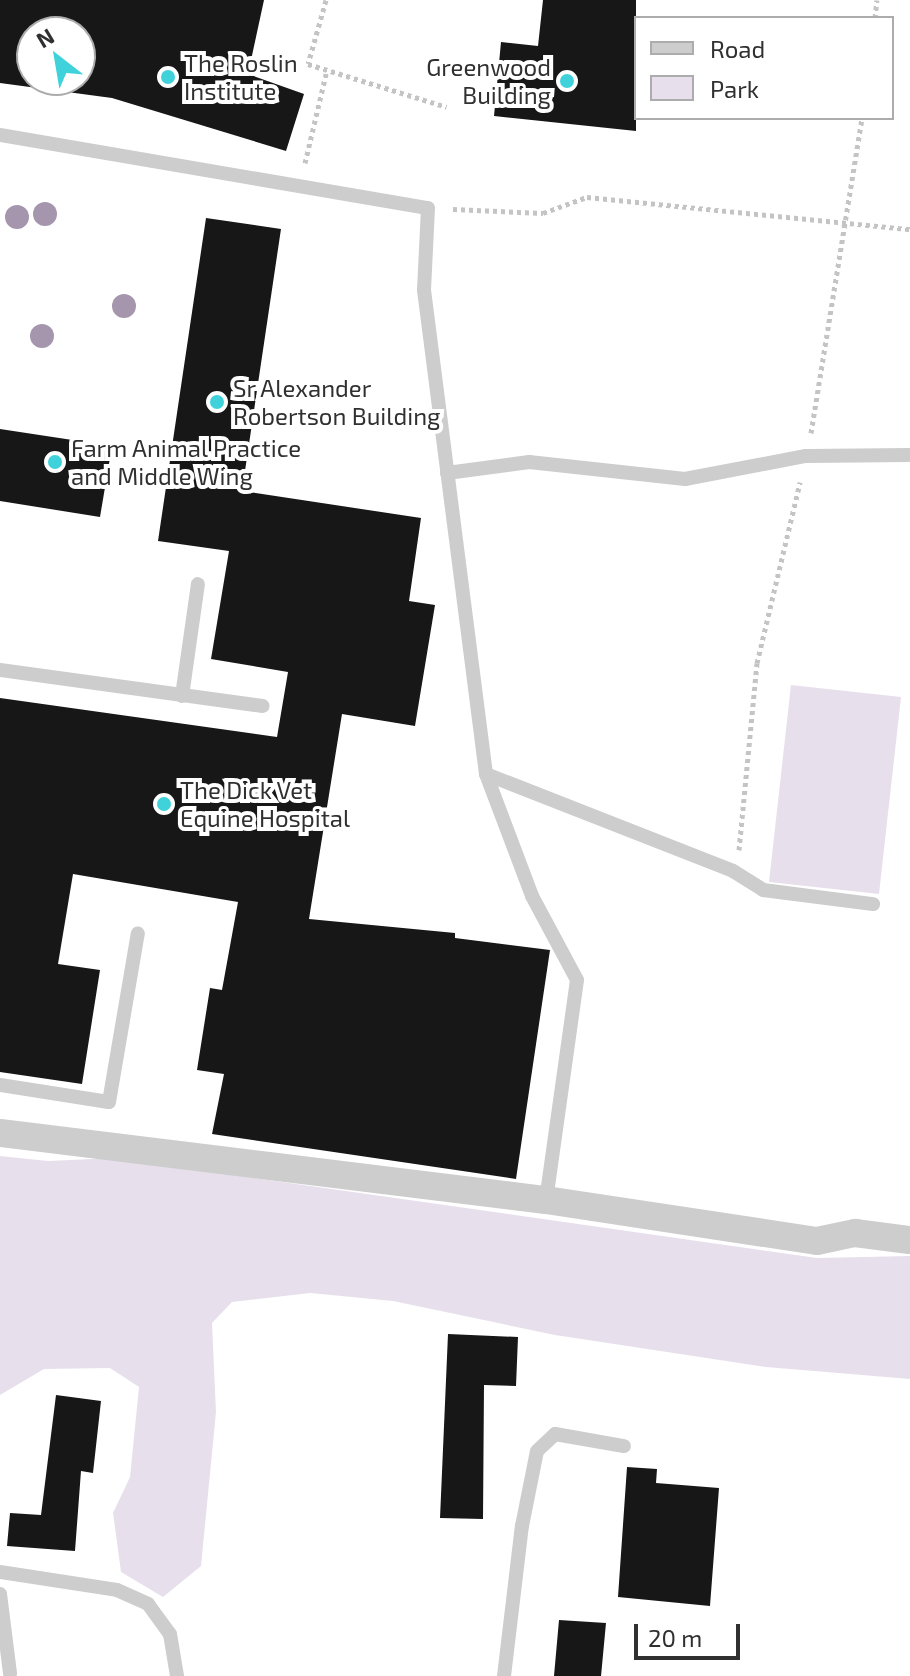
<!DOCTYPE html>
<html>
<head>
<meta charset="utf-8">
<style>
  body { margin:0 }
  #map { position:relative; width:910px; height:1676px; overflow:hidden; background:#fff; font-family:"Exo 2",sans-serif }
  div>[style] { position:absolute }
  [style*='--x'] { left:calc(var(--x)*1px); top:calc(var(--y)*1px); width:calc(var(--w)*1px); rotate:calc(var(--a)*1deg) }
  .green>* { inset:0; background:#e7e0ec }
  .building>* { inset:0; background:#171717 }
  .path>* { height:5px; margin-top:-2.5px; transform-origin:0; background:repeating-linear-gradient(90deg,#c4c4c4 0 4px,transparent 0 8px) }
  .service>* { height:14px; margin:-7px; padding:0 7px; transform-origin:7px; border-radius:7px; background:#cdcdcd }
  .minor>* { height:28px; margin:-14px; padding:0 14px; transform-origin:14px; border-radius:14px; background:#cdcdcd }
  .trees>* { width:24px; height:24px; margin:-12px; border-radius:50%; background:#a596ad }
  .dots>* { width:22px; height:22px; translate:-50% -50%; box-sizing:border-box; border:4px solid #fff; border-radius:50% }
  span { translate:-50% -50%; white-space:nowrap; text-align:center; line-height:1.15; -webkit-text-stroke:8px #fff; paint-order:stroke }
  .poi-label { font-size:24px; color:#303030 }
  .left { translate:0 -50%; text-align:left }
  .right { translate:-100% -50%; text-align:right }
  .legend { position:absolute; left:634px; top:16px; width:260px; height:104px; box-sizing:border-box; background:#fff; border:2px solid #acacac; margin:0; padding:10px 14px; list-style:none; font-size:24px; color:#303030 }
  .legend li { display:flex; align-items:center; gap:16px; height:40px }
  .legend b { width:40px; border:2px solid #acacac }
  .north { position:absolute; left:16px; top:16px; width:80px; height:80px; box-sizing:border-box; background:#fff; border:2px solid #acacac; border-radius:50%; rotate:329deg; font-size:22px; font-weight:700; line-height:32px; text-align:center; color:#303030 }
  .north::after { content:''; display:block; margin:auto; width:28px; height:36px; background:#3fd2db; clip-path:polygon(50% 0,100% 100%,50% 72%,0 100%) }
  .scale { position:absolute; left:634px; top:1624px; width:106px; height:36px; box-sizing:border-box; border:4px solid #303030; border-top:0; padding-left:10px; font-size:24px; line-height:28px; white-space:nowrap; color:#303030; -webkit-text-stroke:6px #fff; paint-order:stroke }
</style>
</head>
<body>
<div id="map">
  <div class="green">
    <i style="clip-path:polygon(791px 685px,901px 697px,879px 894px,769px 882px)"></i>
    <i style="clip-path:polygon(0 1156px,48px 1161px,114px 1158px,817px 1258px,910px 1256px,910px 1379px,766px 1367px,555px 1335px,393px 1301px,310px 1293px,232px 1302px,212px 1323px,216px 1412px,201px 1566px,163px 1597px,121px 1572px,113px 1513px,130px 1477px,139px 1387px,110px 1368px,44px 1369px,0 1395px)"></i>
  </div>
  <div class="building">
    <i style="clip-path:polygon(evenodd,0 0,264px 0,248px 74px,304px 94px,286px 151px,112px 98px,0 83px,0 0,32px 32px,80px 32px,80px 80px,32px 80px,32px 32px)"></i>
    <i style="clip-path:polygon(543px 0,636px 0,636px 131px,494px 116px,501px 42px,538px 46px)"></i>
    <i style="clip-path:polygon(206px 218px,281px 229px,242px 491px,421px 518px,409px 601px,435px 605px,415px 726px,342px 714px,309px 919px,455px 933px,455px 938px,550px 950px,516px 1179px,212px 1134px,224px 1074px,197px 1070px,210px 988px,222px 990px,238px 902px,73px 874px,58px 964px,100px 970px,82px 1084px,0 1072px,0 698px,277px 737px,288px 672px,211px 659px,229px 551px,158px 541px)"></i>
    <i style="clip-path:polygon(0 429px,112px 446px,100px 517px,0 501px)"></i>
    <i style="clip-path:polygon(448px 1334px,518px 1337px,516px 1386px,484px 1385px,483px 1519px,440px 1518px)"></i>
    <i style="clip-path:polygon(56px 1395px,101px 1401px,93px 1473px,81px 1471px,75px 1551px,7px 1546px,10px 1513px,41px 1515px)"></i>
    <i style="clip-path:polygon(627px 1467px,657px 1469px,656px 1483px,719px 1488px,710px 1606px,618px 1597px)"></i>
    <i style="clip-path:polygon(559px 1620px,606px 1623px,601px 1676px,554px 1676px)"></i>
  </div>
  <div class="path">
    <i style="--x:326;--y:0;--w:66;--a:105.7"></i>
    <i style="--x:308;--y:64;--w:145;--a:17.2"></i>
    <i style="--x:875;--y:18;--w:18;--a:-84"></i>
    <i style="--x:305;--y:163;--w:96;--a:-76.7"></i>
    <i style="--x:453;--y:209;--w:90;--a:2.5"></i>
    <i style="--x:543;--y:213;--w:47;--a:-20"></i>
    <i style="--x:587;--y:197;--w:325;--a:5.7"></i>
    <i style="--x:811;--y:433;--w:319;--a:-80.8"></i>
    <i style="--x:739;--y:850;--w:188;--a:-84.5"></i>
    <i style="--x:757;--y:663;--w:186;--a:-76.6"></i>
  </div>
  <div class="service">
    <i style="--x:0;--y:135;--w:434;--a:9.7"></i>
    <i style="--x:428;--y:208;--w:82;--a:92.8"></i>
    <i style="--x:424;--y:290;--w:488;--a:82.7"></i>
    <i style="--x:486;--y:774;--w:130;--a:69.3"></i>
    <i style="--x:532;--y:896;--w:95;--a:61.8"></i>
    <i style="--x:577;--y:980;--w:222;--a:98"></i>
    <i style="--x:447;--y:473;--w:83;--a:-7.6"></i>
    <i style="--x:529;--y:462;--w:157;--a:6.2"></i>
    <i style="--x:685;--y:479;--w:123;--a:-10.8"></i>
    <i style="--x:806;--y:456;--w:104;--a:-0.6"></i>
    <i style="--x:0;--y:670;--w:265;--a:7.8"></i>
    <i style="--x:182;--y:696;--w:113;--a:-81.9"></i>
    <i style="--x:486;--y:774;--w:265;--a:21.4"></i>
    <i style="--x:733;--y:871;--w:36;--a:32"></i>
    <i style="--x:763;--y:890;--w:111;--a:7.3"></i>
    <i style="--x:0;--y:1085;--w:110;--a:8.9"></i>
    <i style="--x:109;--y:1102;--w:171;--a:-80.3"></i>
    <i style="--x:0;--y:1572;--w:118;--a:8.7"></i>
    <i style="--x:117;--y:1590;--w:34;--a:24"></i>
    <i style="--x:148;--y:1604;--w:37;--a:54"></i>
    <i style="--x:170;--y:1634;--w:43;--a:80.5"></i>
    <i style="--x:0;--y:1594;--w:80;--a:82.8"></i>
    <i style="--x:504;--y:1676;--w:151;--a:-83.2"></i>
    <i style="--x:522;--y:1526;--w:76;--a:-78.7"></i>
    <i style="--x:537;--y:1451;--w:25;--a:-43"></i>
    <i style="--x:555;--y:1434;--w:70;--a:9.9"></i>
  </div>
  <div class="minor">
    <i style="--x:0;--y:1133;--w:550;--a:7"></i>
    <i style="--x:546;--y:1200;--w:274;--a:8.6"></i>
    <i style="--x:817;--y:1241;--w:39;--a:-12"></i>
    <i style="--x:855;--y:1233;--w:55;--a:7.3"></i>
  </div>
  <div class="trees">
    <i style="left:45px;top:214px"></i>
    <i style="left:17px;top:217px"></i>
    <i style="left:124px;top:306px"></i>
    <i style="left:42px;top:336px"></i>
  </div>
  <div class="dots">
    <i style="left:168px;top:77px;background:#3fd2db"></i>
    <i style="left:567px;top:81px;background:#3fd2db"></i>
    <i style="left:217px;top:402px;background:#3fd2db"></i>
    <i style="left:55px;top:462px;background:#3fd2db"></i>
    <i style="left:164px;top:804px;background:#3fd2db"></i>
  </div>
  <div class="poi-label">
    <span class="left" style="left:184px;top:77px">The Roslin<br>Institute</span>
    <span class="right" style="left:551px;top:81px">Greenwood<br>Building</span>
    <span class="left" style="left:233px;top:402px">Sr Alexander<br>Robertson Building</span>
    <span class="left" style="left:71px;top:462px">Farm Animal Practice<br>and Middle Wing</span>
    <span class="left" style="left:180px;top:804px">The Dick Vet<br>Equine Hospital</span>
  </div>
  <ul class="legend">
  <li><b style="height:10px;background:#cdcdcd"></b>Road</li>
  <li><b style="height:22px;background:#e7e0ec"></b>Park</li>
  </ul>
  <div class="north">N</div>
  <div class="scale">20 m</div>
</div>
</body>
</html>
